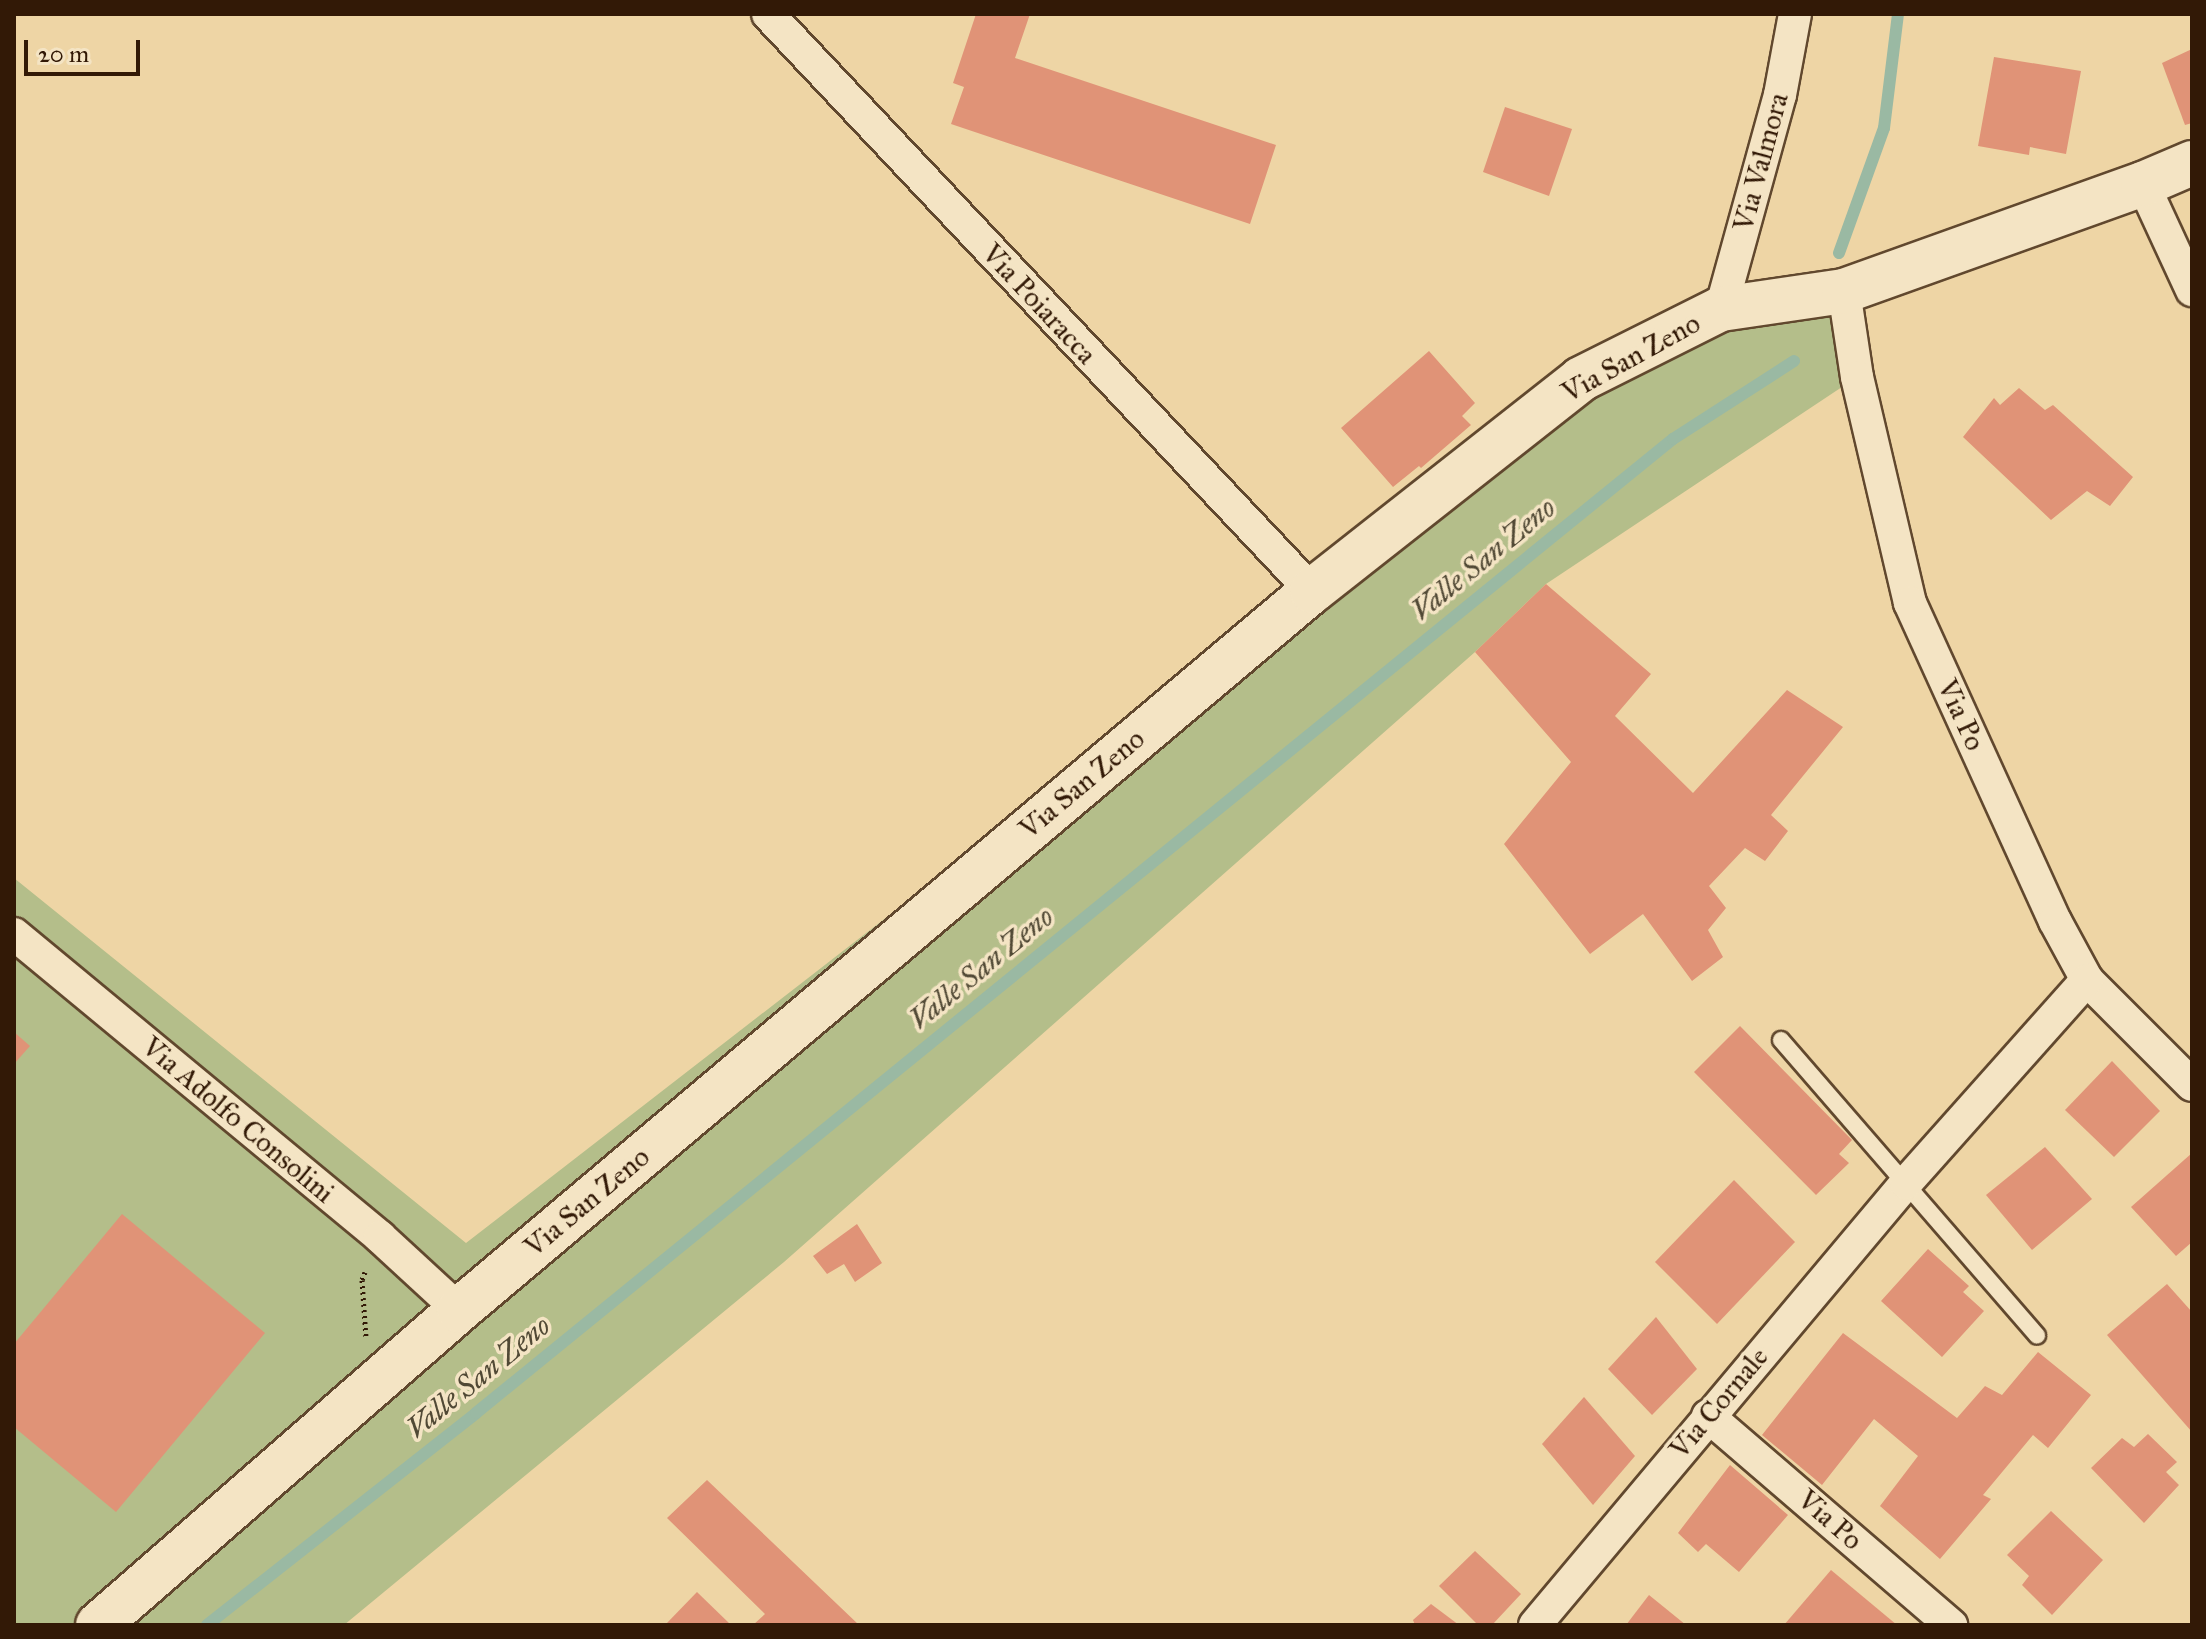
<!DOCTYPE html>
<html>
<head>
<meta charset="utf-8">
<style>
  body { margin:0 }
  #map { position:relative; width:2206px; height:1639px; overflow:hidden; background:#eed5a5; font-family:"IM FELL Great Primer",serif }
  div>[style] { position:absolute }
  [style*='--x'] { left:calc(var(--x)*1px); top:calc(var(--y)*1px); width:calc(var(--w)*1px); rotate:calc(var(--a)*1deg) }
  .green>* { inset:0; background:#b4be8a }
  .stream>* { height:12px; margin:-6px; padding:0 6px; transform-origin:6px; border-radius:6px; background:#9ab9a3 }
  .building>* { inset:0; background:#e09377 }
  .path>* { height:5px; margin-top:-2.5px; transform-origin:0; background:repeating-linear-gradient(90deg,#321906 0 2px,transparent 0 6px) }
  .roads { filter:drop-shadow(2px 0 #61482e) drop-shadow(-2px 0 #61482e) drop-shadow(0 2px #61482e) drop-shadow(0 -2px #61482e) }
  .lane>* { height:16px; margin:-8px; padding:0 8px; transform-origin:8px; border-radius:8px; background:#f4e4c4 }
  .street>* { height:32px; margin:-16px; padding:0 16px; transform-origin:16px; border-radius:16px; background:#f4e4c4 }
  .secondary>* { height:44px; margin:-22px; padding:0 22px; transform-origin:22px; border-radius:22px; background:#f4e4c4 }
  span { translate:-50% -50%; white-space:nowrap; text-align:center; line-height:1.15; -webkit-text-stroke:7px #f4e4c4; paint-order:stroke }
  .street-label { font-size:28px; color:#321906 }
  .water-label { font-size:30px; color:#514935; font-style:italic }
  .frame { position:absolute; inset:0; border:16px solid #321906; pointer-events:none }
  .scale { position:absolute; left:24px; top:40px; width:116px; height:36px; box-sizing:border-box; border:4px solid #321906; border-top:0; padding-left:10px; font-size:24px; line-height:28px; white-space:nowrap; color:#321906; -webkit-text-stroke:6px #f4e4c4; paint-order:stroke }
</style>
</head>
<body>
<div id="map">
  <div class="green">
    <i style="clip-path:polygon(1844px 291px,1857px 377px,1546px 584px,1475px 652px,784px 1262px,344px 1625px,14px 1625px,14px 878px,466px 1243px,1581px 379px)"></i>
  </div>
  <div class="stream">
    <i style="--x:1839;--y:253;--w:133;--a:-70.2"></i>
    <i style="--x:1884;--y:128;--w:115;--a:-83"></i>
    <i style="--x:207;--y:1625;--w:342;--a:-38.2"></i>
    <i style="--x:476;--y:1413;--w:1543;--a:-39.14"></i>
    <i style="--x:1673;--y:439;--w:144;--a:-32.8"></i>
  </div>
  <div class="building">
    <i style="clip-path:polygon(976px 14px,1030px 14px,1015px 58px,1276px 145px,1250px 224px,951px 124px,964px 87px,953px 83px)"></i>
    <i style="clip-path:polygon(2192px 49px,2192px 123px,2185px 125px,2162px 63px)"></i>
    <i style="clip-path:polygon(1994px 57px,2081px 71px,2066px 154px,2030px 147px,2029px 155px,1978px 146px)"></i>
    <i style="clip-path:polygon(1505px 107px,1572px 129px,1549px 196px,1483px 172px)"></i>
    <i style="clip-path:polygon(1429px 351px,1475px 403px,1462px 416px,1471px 425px,1421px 468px,1419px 466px,1393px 487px,1341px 428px)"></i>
    <i style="clip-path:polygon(2019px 388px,2045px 410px,2053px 405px,2133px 477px,2110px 506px,2087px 491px,2051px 520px,1963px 437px,1994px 398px,2000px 405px)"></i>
    <i style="clip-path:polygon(1546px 584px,1651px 674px,1615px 716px,1693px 793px,1787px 690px,1843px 727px,1771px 815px,1788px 831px,1765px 861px,1745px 848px,1709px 886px,1726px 908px,1708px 930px,1723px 957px,1692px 981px,1643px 914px,1590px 954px,1504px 844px,1571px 762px,1475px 652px)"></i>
    <i style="clip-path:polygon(1740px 1026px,1852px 1140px,1839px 1154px,1849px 1163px,1816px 1195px,1694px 1072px)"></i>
    <i style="clip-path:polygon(14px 1032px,30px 1046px,14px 1064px)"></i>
    <i style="clip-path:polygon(2112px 1061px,2160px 1111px,2114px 1157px,2065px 1110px)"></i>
    <i style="clip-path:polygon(2045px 1147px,2092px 1199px,2032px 1250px,1986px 1195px)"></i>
    <i style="clip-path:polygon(2192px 1153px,2192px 1242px,2176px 1256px,2131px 1207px)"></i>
    <i style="clip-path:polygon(1734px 1180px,1795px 1242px,1717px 1324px,1655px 1262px)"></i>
    <i style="clip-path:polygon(122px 1214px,265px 1333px,116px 1512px,14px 1427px,14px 1344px)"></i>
    <i style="clip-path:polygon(857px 1224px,882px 1263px,855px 1282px,844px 1264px,827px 1274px,813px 1256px)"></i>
    <i style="clip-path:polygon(1928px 1249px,1969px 1286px,1963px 1292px,1984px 1311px,1942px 1357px,1881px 1301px)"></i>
    <i style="clip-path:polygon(2167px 1284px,2192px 1312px,2192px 1432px,2107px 1335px)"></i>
    <i style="clip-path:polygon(1656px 1317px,1697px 1369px,1652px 1415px,1608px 1369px)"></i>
    <i style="clip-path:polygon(1843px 1333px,1957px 1418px,1985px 1386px,2002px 1395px,2038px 1352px,2091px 1395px,2048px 1448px,2033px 1435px,1983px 1495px,1991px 1499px,1940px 1559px,1880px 1506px,1918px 1456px,1874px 1419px,1822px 1485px,1762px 1435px)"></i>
    <i style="clip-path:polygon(1584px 1397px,1635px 1456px,1593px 1505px,1542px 1444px)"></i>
    <i style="clip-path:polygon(2148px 1434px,2177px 1462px,2166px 1472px,2179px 1485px,2144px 1523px,2091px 1468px,2122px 1438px,2134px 1447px)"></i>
    <i style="clip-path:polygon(1730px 1465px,1788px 1515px,1739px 1572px,1706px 1544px,1698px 1552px,1678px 1533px)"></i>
    <i style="clip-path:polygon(707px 1480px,859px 1625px,753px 1625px,765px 1614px,667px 1518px)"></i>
    <i style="clip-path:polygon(2051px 1511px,2103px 1560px,2052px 1615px,2022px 1585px,2029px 1576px,2007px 1555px)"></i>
    <i style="clip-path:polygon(1475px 1551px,1521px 1594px,1492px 1625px,1478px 1625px,1439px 1586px)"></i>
    <i style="clip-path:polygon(1831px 1570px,1897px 1625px,1784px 1625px)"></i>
    <i style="clip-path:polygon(697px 1592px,731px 1625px,665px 1625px)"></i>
    <i style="clip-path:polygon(1649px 1595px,1686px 1625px,1626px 1625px)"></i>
    <i style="clip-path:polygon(1431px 1604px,1459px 1625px,1415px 1625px,1413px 1620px)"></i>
  </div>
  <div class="path">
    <i style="--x:365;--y:1272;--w:9;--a:111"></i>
    <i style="--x:362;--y:1280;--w:57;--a:86"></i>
  </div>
  <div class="roads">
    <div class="lane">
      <i style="--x:1781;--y:1040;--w:391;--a:49.1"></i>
    </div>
    <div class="street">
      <i style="--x:768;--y:14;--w:793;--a:46.69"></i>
      <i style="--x:2143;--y:184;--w:117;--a:65.2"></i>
      <i style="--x:1844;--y:291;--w:87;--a:81.4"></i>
      <i style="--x:1857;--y:377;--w:232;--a:76.8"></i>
      <i style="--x:1910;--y:603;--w:349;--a:65.5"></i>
      <i style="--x:2055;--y:921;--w:67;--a:61.5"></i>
      <i style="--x:2087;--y:980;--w:148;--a:45"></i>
      <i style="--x:1721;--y:309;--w:222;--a:-74.6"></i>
      <i style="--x:1780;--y:95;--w:82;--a:-79.5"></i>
      <i style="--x:14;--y:934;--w:475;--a:39.6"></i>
      <i style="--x:380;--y:1237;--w:108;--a:42.7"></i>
      <i style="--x:1708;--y:1416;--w:321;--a:40.7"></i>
      <i style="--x:1535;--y:1625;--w:577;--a:-49.99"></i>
      <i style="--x:1906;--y:1183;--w:272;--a:-48.3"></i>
    </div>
    <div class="secondary">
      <i style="--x:98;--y:1625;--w:479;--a:-41.1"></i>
      <i style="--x:459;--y:1310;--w:1116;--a:-40.13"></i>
      <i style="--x:1312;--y:591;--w:342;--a:-38.2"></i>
      <i style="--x:1581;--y:379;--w:157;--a:-26.6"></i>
      <i style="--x:1721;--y:309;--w:124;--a:-8.3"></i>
      <i style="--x:1844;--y:291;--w:318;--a:-19.7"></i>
      <i style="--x:2143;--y:184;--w:53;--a:-23.2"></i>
    </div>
  </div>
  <div class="street-label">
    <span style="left:1761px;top:162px;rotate:-75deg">Via Valmora</span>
    <span style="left:1039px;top:304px;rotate:47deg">Via Poiaracca</span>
    <span style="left:1631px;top:358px;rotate:-29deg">Via San Zeno</span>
    <span style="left:1961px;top:715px;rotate:65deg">Via Po</span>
    <span style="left:1082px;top:784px;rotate:-40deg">Via San Zeno</span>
    <span style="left:238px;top:1120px;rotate:40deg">Via Adolfo Consolini</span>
    <span style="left:587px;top:1202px;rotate:-40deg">Via San Zeno</span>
    <span style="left:1719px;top:1403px;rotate:-50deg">Via Cornale</span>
    <span style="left:1830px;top:1520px;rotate:41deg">Via Po</span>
  </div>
  <div class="water-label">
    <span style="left:1483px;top:559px;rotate:-39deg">Valle San Zeno</span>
    <span style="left:981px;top:968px;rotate:-39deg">Valle San Zeno</span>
    <span style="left:478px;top:1377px;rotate:-39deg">Valle San Zeno</span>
  </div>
  <div class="frame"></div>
  <div class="scale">20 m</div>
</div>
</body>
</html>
